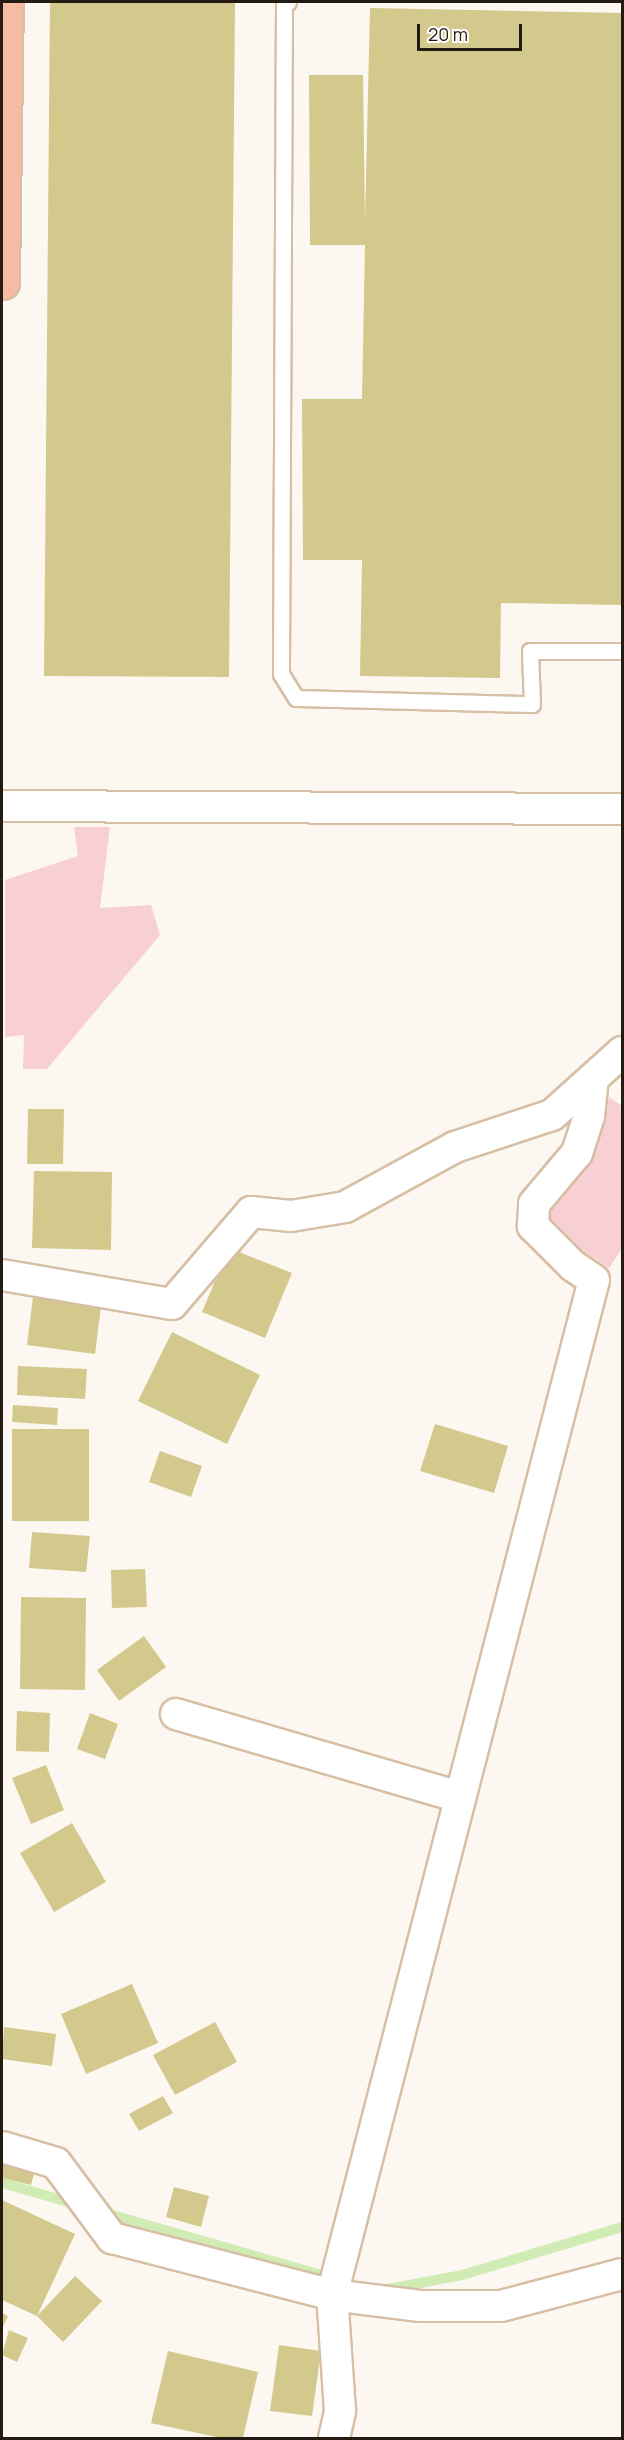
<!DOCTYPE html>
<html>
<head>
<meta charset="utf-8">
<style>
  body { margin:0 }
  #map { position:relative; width:624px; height:2440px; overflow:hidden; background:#fcf7f1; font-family:Manrope,sans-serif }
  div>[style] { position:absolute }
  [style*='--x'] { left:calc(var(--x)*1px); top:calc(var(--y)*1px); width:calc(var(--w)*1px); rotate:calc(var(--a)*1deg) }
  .green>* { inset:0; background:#f8d0d3 }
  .stream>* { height:10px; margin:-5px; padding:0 5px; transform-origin:5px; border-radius:5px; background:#d0ebb3 }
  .building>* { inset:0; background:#d3c98d }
  .roads { filter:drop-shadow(2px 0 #d6bfa5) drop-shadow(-2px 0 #d6bfa5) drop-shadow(0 2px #d6bfa5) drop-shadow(0 -2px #d6bfa5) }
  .lane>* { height:15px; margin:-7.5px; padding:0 7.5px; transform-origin:7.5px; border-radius:7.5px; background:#fff }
  .street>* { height:30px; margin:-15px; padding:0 15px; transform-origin:15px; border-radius:15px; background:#fff }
  .primary>* { height:33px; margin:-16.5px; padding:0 16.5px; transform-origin:16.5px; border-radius:16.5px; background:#f7bba3 }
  span { translate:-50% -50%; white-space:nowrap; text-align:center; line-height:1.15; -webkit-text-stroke:4.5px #fff; paint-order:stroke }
  .frame { position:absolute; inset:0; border:3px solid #241c12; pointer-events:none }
  .scale { position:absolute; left:417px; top:24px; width:105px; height:27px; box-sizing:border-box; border:3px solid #241c12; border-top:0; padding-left:8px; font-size:18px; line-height:21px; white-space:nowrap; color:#241c12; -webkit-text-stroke:4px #fff; paint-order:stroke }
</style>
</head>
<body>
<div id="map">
  <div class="green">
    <i style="clip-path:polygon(74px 827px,110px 827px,100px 908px,151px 905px,160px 935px,47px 1069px,23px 1069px,24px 1035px,5px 1037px,5px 880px,78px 856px)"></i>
    <i style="clip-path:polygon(609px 1097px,622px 1106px,622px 1249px,609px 1268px,552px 1230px,545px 1216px,590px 1156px,600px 1136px)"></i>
  </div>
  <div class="stream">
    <i style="--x:2;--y:2183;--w:80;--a:15.9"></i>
    <i style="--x:102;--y:2212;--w:242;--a:16"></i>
    <i style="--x:388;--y:2289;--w:75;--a:-10.7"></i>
    <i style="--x:462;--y:2275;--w:167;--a:-16.7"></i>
  </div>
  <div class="building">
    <i style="clip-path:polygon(50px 2px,235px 2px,229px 677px,44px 676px)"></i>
    <i style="clip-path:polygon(370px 8px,622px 13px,622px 605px,501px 603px,500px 678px,360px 676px,362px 560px,303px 560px,302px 399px,362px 399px,365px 245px,310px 245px,309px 75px,363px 75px,365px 222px)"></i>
    <i style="clip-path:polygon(28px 1109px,64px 1109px,63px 1164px,27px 1164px)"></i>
    <i style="clip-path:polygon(34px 1171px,112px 1172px,111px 1250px,32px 1248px)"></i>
    <i style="clip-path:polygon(229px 1248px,292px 1273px,265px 1338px,202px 1312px)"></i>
    <i style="clip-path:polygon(33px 1297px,101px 1306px,95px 1354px,27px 1345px)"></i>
    <i style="clip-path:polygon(172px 1332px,260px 1375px,227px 1444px,138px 1401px)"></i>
    <i style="clip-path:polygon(18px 1366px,87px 1369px,85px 1399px,17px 1395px)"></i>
    <i style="clip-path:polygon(13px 1405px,58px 1408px,57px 1425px,12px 1422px)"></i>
    <i style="clip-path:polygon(435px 1424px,508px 1446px,494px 1493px,420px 1471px)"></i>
    <i style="clip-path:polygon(12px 1429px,89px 1429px,89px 1521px,12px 1521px)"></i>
    <i style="clip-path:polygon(160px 1451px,202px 1466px,191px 1497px,149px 1482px)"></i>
    <i style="clip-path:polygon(32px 1532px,90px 1536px,86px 1572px,29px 1568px)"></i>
    <i style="clip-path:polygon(145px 1569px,147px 1607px,112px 1608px,111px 1570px)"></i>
    <i style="clip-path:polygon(21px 1597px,86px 1598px,85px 1690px,20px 1689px)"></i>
    <i style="clip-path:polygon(144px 1636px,166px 1667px,119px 1701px,97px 1670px)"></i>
    <i style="clip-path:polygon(17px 1711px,50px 1713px,49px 1752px,16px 1751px)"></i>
    <i style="clip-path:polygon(90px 1713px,118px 1724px,105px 1759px,77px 1749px)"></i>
    <i style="clip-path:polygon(46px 1765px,64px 1810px,31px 1824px,12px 1778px)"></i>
    <i style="clip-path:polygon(72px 1823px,106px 1882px,54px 1912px,20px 1853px)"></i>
    <i style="clip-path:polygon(132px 1984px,158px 2043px,86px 2074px,61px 2014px)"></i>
    <i style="clip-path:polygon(215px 2022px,237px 2062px,175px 2095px,153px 2055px)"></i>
    <i style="clip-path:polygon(4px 2027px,56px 2034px,52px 2066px,2px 2059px)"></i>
    <i style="clip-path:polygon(163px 2096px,173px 2113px,139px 2131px,129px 2114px)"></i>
    <i style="clip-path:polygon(2px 2162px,35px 2170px,31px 2185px,2px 2178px)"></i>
    <i style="clip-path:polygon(174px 2187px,209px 2196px,201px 2227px,166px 2217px)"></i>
    <i style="clip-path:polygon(2px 2200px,75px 2234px,37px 2316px,2px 2300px)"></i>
    <i style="clip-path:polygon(75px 2276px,102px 2301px,63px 2342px,37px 2316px)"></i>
    <i style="clip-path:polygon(2px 2313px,8px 2316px,2px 2329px)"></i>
    <i style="clip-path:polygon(9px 2330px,28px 2338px,17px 2362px,2px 2355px)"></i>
    <i style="clip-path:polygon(279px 2345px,321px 2351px,312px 2416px,270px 2411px)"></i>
    <i style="clip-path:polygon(168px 2351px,258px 2372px,243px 2438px,221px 2438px,151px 2423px)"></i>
  </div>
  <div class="roads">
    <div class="lane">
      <i style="--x:288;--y:2;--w:5;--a:143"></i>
      <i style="--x:284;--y:5;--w:669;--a:90.26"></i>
      <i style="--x:281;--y:674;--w:28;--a:58"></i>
      <i style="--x:296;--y:698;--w:236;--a:1.5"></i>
      <i style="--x:532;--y:704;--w:53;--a:-92.2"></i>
      <i style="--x:530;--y:651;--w:92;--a:0"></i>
    </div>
    <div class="street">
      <i style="--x:2;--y:806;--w:620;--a:0.28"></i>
      <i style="--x:2;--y:1275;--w:172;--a:9.7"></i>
      <i style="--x:172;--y:1304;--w:121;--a:-49.3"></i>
      <i style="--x:251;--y:1212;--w:40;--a:5.7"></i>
      <i style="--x:291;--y:1216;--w:55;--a:-9.5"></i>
      <i style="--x:345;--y:1207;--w:125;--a:-28.6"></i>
      <i style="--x:455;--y:1147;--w:102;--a:-18.3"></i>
      <i style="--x:552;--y:1115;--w:94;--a:-42"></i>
      <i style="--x:176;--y:1714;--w:296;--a:16.3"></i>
      <i style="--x:2;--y:2147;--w:56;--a:16.5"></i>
      <i style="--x:56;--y:2163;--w:94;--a:53.3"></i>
      <i style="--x:112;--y:2238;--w:227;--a:14.5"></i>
      <i style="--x:332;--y:2295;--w:89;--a:7.1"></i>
      <i style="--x:420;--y:2306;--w:81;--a:0"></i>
      <i style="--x:501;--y:2306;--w:125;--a:-14.8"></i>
      <i style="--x:334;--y:2438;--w:28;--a:-77"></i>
      <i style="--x:340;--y:2411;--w:116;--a:-93.9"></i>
      <i style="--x:332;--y:2295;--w:1048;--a:-75.53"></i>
      <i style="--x:594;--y:1280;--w:25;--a:-146"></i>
      <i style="--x:573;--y:1266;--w:57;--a:-135"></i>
      <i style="--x:533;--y:1226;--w:22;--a:-87"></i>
      <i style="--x:534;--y:1204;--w:67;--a:-49.9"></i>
      <i style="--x:577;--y:1153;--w:39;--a:-72"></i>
      <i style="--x:589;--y:1116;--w:36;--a:-84"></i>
    </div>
    <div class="primary">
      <i style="--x:2;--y:282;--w:280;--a:-89.2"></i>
    </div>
  </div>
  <div class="frame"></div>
  <div class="scale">20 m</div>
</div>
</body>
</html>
